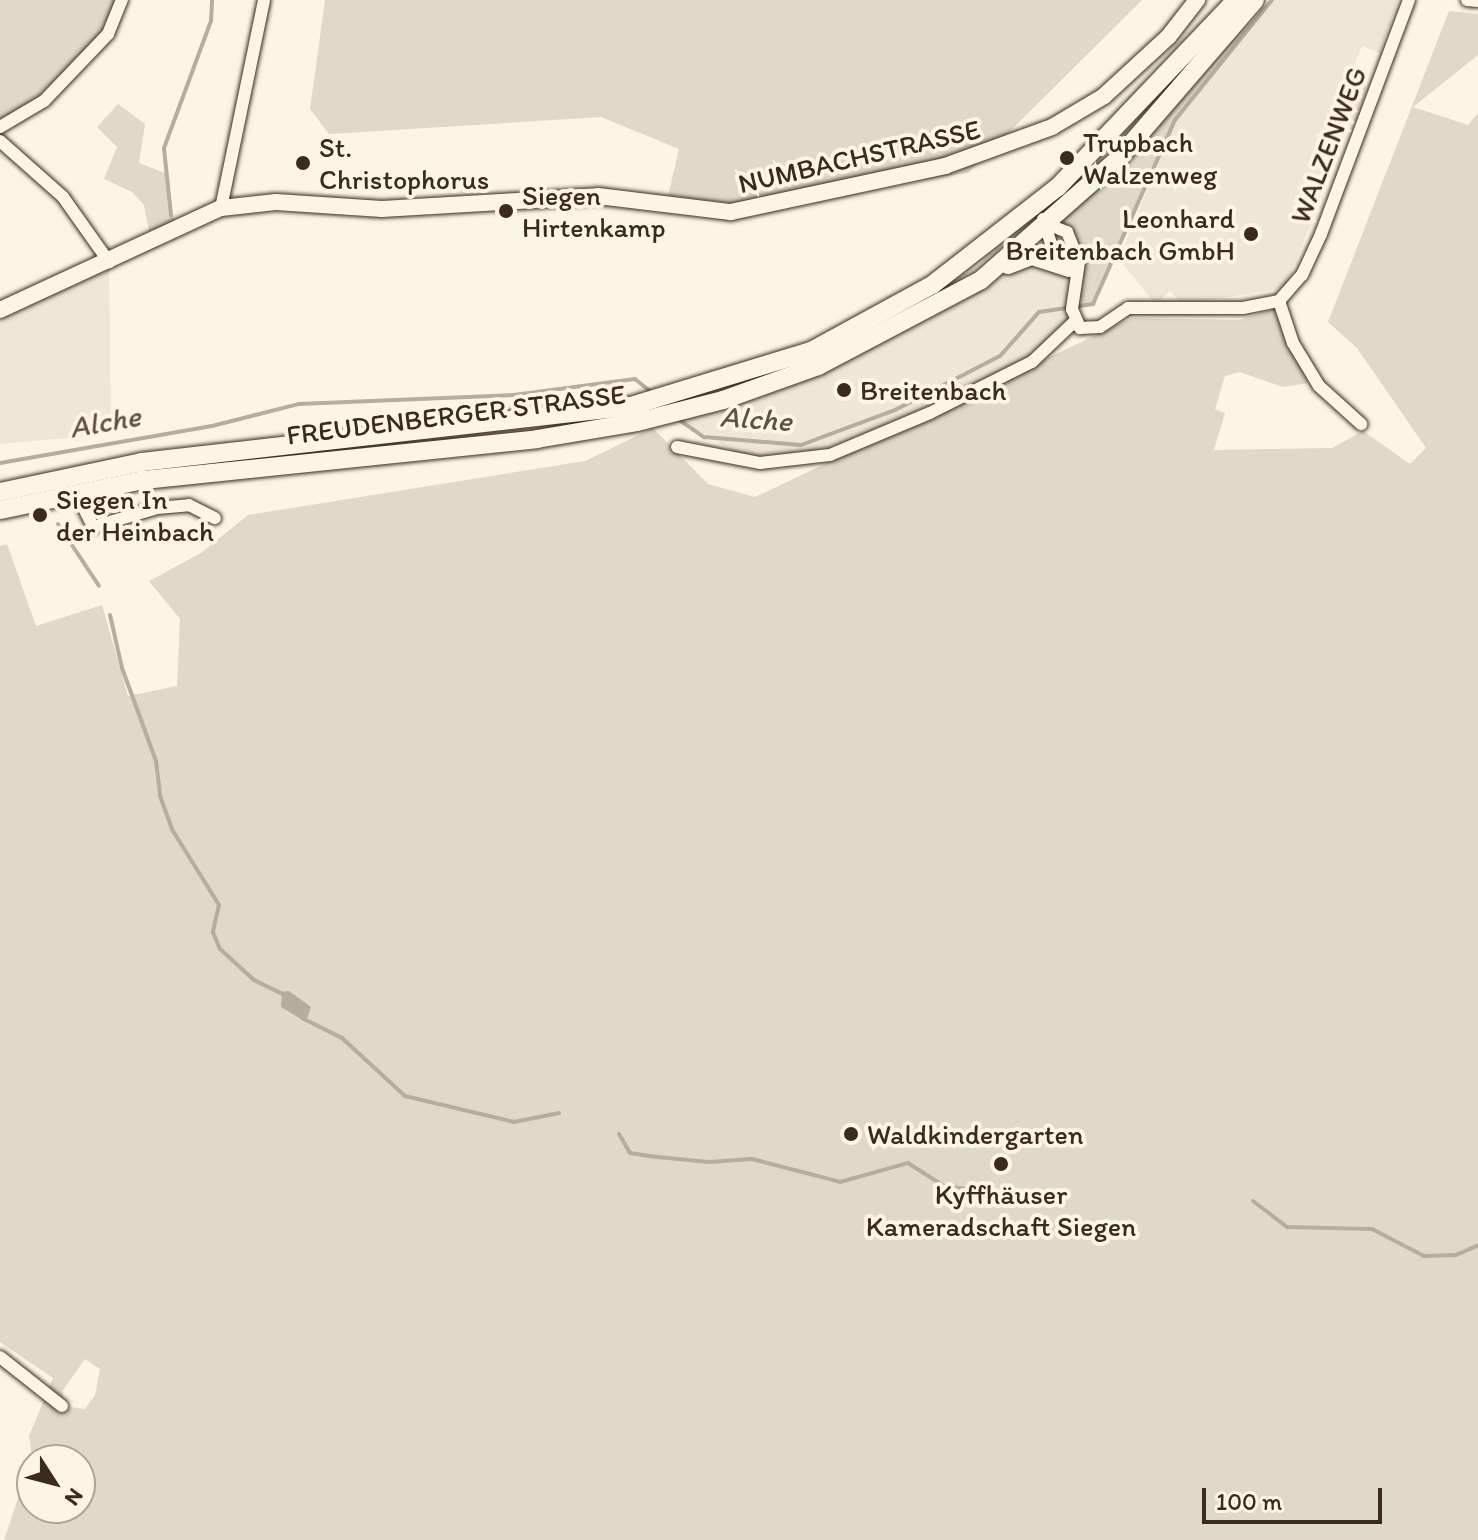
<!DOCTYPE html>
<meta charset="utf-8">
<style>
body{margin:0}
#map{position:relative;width:1478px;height:1540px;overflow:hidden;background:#fcf5e5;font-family:Itim,sans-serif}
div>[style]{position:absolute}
.built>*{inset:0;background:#eee6d6}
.green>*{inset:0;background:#e0d8c8}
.water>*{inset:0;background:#b7ad9e}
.stream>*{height:4px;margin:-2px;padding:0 2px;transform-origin:2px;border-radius:2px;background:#b7ad9e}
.roads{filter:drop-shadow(0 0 2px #3b2a1e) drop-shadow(0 0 2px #3b2a1e)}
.minor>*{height:12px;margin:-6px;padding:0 6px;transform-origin:6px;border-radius:6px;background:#fcf5e5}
.tertiary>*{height:16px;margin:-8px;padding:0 8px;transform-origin:8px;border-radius:8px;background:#fcf5e5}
.secondary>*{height:18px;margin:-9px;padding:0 9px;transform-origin:9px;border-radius:9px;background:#fcf5e5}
.dots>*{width:22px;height:22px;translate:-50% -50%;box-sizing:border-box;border:4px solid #fcf5e5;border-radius:50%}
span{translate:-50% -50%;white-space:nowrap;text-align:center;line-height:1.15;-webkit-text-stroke:8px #fcf5e5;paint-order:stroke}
.poi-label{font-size:28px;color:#3b2a1e}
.left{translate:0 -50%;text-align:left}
.right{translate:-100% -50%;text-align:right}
.street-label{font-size:28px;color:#3b2a1e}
.water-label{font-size:30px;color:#605144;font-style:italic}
.north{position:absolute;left:16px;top:1444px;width:80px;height:80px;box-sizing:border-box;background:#fcf5e5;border:2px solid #afa495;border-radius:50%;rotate:126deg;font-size:22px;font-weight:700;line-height:32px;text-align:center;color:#3b2a1e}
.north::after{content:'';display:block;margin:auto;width:28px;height:36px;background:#3b2a1e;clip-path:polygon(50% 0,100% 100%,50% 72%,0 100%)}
.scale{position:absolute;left:1202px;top:1488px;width:180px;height:36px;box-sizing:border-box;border:4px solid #3b2a1e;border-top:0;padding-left:10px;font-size:24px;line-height:28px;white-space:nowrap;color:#3b2a1e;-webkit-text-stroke:6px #fcf5e5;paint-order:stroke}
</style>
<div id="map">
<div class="built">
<div style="clip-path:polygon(1272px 0,1398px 0,1380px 53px,1362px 46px,1349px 78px,1368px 87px,1357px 121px,1339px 115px,1316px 210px,1285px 288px,1183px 304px,1170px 291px,1155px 304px,1120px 260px,1131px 250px,1125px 244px,1175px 120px)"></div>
<div style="clip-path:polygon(1022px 257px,1076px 272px,1074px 322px,1032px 362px,838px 458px,761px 468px,670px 414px,723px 400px)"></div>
<div style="clip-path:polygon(109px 262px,111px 434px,0 444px,0 310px)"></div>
</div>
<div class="green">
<div style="clip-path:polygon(0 0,122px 0,108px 34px,44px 101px,0 127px)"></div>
<div style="clip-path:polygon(325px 0,1142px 0,968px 173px,748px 205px,668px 196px,679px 149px,601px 117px,329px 134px,310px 109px)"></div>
<div style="clip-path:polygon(1272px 0,1175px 120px,1093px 304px,1072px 309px,1076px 287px,1067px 232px,1047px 224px,1117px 160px)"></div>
<div style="clip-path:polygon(evenodd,1449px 11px,1478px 14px,1478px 55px,1413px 107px,1468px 125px,1478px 113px,1478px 1540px,4px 1540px,32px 1457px,29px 1436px,53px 1378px,0 1342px,0 546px,7px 544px,36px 626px,102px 605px,128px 696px,177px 686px,180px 619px,149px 581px,201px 553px,248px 515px,585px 461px,653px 428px,708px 484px,755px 497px,1132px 318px,1239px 320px,1274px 309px,1309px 383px,1283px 387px,1240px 372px,1225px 376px,1215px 409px,1225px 413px,1214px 450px,1332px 448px,1363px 431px,1410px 464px,1426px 448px,1357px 348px,1328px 322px,1449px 11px,85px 1359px,100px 1369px,95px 1395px,85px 1409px,62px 1406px,63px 1390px,85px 1359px,1449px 11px,32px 1460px,80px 1460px,80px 1508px,32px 1508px,32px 1460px)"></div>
<div style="clip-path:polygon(118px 104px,145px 124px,139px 163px,165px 173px,176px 229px,151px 242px,144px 205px,132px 192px,104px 179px,117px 147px,97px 127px)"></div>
</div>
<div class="water">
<div style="clip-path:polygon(289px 991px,311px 1007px,306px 1022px,281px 1007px,282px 992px)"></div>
</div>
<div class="stream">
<div style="left:171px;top:215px;width:67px;rotate:-96deg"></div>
<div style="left:164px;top:148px;width:135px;rotate:-69.7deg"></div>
<div style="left:211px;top:21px;width:21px;rotate:-87deg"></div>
<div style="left:678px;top:419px;width:32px;rotate:35deg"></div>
<div style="left:704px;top:437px;width:97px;rotate:4.7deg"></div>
<div style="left:801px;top:445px;width:100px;rotate:-20.4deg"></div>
<div style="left:895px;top:410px;width:118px;rotate:-27.2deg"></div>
<div style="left:1000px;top:356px;width:59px;rotate:-48.4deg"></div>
<div style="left:1039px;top:312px;width:55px;rotate:-8.4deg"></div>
<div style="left:1093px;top:304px;width:201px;rotate:-66deg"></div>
<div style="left:1175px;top:120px;width:154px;rotate:-51.1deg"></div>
<div style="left:0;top:463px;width:215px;rotate:-9.9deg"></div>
<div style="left:212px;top:426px;width:90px;rotate:-14.2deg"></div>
<div style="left:299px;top:404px;width:215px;rotate:-2.4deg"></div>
<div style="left:514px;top:395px;width:122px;rotate:-7.5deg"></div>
<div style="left:635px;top:379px;width:22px;rotate:39deg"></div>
<div style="left:58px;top:524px;width:74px;rotate:56.5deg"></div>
<div style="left:110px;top:615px;width:54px;rotate:77.2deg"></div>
<div style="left:122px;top:668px;width:99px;rotate:69.9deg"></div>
<div style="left:156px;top:761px;width:35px;rotate:83deg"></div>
<div style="left:160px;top:796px;width:37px;rotate:70deg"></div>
<div style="left:173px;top:831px;width:87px;rotate:58.1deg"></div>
<div style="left:219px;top:905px;width:28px;rotate:103deg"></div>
<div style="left:213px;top:932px;width:18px;rotate:68deg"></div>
<div style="left:220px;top:949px;width:46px;rotate:42.4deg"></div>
<div style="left:254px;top:980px;width:34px;rotate:26deg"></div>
<div style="left:302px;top:1018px;width:45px;rotate:26.6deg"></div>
<div style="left:342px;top:1038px;width:86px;rotate:42.6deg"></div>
<div style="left:405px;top:1096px;width:112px;rotate:13.4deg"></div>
<div style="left:514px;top:1122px;width:46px;rotate:-11.3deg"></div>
<div style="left:619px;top:1134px;width:22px;rotate:60deg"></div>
<div style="left:630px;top:1153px;width:18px;rotate:9deg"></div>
<div style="left:648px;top:1156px;width:61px;rotate:5.6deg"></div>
<div style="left:709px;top:1162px;width:43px;rotate:-4deg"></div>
<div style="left:752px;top:1159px;width:91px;rotate:14.6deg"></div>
<div style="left:840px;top:1182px;width:71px;rotate:-15.6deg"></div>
<div style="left:908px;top:1163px;width:43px;rotate:32.6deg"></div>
<div style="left:944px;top:1186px;width:22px;rotate:8deg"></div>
<div style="left:1253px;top:1201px;width:43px;rotate:37.4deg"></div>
<div style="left:1287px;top:1227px;width:85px;rotate:1.3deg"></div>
<div style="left:1372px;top:1229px;width:59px;rotate:27.4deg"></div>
<div style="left:1424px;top:1256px;width:32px;rotate:-2deg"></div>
<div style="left:1456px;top:1255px;width:24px;rotate:-24deg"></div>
</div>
<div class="roads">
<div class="minor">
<div style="left:1467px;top:0;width:11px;rotate:5deg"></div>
<div style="left:0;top:127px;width:51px;rotate:-30.6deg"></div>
<div style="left:44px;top:101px;width:93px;rotate:-46.3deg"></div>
<div style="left:108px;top:34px;width:37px;rotate:-68deg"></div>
<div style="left:0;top:141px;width:84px;rotate:41.6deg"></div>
<div style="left:63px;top:197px;width:80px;rotate:54.7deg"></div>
<div style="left:221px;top:208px;width:212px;rotate:-78.3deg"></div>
<div style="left:1043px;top:219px;width:26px;rotate:72deg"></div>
<div style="left:1051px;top:244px;width:30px;rotate:53deg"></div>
<div style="left:1047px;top:224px;width:22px;rotate:22deg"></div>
<div style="left:1067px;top:232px;width:32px;rotate:68deg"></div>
<div style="left:1079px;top:262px;width:48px;rotate:98.5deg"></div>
<div style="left:1072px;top:309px;width:21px;rotate:67deg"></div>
<div style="left:1080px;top:328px;width:20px;rotate:-3deg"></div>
<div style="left:1100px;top:327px;width:34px;rotate:-34deg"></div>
<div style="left:1128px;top:308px;width:115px"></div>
<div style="left:1243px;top:308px;width:37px;rotate:-11deg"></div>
<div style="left:1279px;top:301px;width:35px;rotate:-49deg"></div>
<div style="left:1302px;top:275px;width:45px;rotate:-65.1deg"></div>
<div style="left:1321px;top:234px;width:250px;rotate:-69.4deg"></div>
<div style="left:1279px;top:301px;width:44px;rotate:71.6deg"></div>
<div style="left:1293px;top:343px;width:50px;rotate:58.8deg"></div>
<div style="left:1319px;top:386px;width:57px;rotate:42.1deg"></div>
<div style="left:677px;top:447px;width:85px;rotate:10.9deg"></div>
<div style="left:760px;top:463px;width:70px;rotate:-6.5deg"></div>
<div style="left:830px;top:455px;width:108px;rotate:-22.8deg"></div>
<div style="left:930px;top:413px;width:114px;rotate:-26.6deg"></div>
<div style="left:1032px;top:362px;width:58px;rotate:-43.6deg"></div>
<div style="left:76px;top:493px;width:38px;rotate:63deg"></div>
<div style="left:93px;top:527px;width:67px;rotate:-16.5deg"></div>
<div style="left:157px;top:508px;width:32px;rotate:-5deg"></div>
<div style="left:189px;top:505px;width:29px;rotate:27deg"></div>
<div style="left:0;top:1357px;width:79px;rotate:38.3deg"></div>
</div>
<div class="tertiary">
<div style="left:0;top:310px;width:243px;rotate:-24.8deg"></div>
<div style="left:221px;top:208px;width:55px;rotate:-6.2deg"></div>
<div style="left:276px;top:202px;width:106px;rotate:3.8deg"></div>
<div style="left:382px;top:209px;width:216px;rotate:-3.4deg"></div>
<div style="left:598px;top:196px;width:134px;rotate:6.9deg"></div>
<div style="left:731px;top:212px;width:219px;rotate:-12.1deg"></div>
<div style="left:945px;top:166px;width:114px;rotate:-20deg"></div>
<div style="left:1052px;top:127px;width:61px;rotate:-30.8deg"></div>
<div style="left:1104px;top:96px;width:88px;rotate:-42.7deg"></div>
<div style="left:1169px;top:36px;width:46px;rotate:-52.1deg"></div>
</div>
<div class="secondary">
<div style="left:1008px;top:265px;width:26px;rotate:-21deg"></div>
<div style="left:1032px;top:256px;width:39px;rotate:18deg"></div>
<div style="left:0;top:492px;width:145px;rotate:-11.9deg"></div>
<div style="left:142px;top:462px;width:492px;rotate:-6.5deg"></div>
<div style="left:631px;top:406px;width:188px;rotate:-17deg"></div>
<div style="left:811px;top:351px;width:138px;rotate:-28.6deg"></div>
<div style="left:932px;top:285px;width:160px;rotate:-37.9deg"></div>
<div style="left:1058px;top:187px;width:258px;rotate:-46.4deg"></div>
<div style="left:0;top:510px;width:146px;rotate:-11.8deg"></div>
<div style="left:143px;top:480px;width:396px;rotate:-5.9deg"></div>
<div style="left:537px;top:439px;width:101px;rotate:-9.6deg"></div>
<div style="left:637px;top:422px;width:89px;rotate:-14.3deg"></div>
<div style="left:723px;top:400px;width:101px;rotate:-19.7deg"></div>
<div style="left:818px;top:366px;width:184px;rotate:-27.8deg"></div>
<div style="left:981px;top:280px;width:181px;rotate:-41.4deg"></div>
<div style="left:1117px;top:160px;width:211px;rotate:-49.2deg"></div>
</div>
</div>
<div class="dots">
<div style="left:1067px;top:158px;background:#3b2a1e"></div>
<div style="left:303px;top:163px;background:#3b2a1e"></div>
<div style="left:506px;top:211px;background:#3b2a1e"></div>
<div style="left:1251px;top:234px;background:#3b2a1e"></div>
<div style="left:844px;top:390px;background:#3b2a1e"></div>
<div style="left:40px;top:515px;background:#3b2a1e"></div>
<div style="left:851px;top:1134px;background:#3b2a1e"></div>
<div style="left:1001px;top:1164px;background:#3b2a1e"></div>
</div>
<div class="poi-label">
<span class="left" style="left:1083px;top:158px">Trupbach<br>Walzenweg</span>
<span class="left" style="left:319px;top:163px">St.<br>Christophorus</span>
<span class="left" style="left:522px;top:211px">Siegen<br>Hirtenkamp</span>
<span class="right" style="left:1235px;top:234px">Leonhard<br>Breitenbach GmbH</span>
<span class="left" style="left:860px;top:390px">Breitenbach</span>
<span class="left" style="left:56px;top:515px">Siegen In<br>der Heinbach</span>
<span class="left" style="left:867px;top:1134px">Waldkindergarten</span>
<span style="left:1001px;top:1210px">Kyffhäuser<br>Kameradschaft Siegen</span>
</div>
<div class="street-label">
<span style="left:1328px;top:145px;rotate:-69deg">WALZENWEG</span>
<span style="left:859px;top:156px;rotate:-13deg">NUMBACHSTRASSE</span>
<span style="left:456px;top:414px;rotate:-7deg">FREUDENBERGER STRASSE</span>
</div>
<div class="water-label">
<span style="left:756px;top:419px;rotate:4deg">Alche</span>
<span style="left:105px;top:422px;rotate:-10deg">Alche</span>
</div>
<div class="north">N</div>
<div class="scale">100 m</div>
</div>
